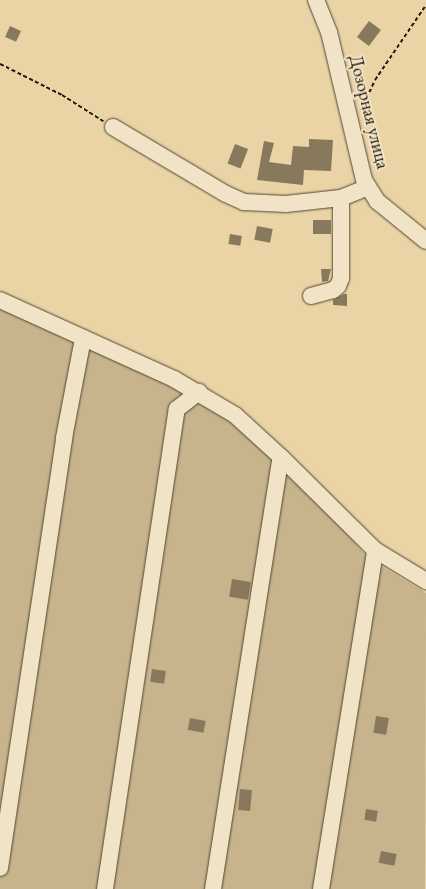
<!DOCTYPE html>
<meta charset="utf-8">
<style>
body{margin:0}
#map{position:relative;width:426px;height:889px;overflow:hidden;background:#ead4a6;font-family:"EB Garamond",serif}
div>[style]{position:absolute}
.green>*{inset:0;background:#c7b48c}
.building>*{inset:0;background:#89795c;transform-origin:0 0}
.path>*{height:2px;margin-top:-1px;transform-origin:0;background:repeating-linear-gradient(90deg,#1f160b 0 4px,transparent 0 6.5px)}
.roads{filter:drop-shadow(0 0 1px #524632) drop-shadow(0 0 1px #524632)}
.minor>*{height:16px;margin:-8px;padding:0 8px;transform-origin:8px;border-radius:8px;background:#f1e3c5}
span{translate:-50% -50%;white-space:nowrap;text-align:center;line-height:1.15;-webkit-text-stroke:4px #f1e3c5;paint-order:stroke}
.street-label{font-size:18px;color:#1f160b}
</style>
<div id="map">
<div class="green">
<div style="clip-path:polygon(0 300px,174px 379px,281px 457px,368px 558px,426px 593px,425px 889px,0 889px)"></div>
</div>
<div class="building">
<div style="left:369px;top:21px;width:15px;height:20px;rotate:37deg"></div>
<div style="left:10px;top:26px;width:12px;height:12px;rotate:24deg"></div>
<div style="clip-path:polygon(309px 139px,333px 140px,331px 171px,304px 170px,303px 185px,257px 180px,264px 141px,274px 143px,269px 162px,291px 165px,293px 146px,309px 147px)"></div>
<div style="left:235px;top:144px;width:14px;height:21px;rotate:21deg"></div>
<div style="left:313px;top:220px;width:18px;height:14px"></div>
<div style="left:257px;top:226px;width:16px;height:14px;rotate:11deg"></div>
<div style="left:230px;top:234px;width:12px;height:10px;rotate:9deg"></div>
<div style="clip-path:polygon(321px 269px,331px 269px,328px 281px,322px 282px)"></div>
<div style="clip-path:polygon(344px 294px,347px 294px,347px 306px,333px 305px,333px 300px)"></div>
<div style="left:232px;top:579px;width:19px;height:18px;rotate:9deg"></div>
<div style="left:152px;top:669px;width:14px;height:13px;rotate:8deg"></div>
<div style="left:376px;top:716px;width:13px;height:17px;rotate:9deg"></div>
<div style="left:190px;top:718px;width:16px;height:12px;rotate:11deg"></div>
<div style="left:240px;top:789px;width:12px;height:21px;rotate:5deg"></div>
<div style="left:366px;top:809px;width:12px;height:11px;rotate:9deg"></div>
<div style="left:381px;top:851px;width:16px;height:12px;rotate:11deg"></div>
</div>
<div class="path">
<div style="left:0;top:64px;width:69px;rotate:26.6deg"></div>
<div style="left:62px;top:95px;width:49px;rotate:32.4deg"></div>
<div style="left:361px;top:110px;width:33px;rotate:-65deg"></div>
<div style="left:375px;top:80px;width:91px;rotate:-55.8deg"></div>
</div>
<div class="roads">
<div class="minor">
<div style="left:316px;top:0;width:35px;rotate:68deg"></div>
<div style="left:329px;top:32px;width:152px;rotate:76.7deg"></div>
<div style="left:364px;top:180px;width:25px;rotate:58deg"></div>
<div style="left:377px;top:201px;width:63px;rotate:39.2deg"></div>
<div style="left:113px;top:127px;width:131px;rotate:30.7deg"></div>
<div style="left:226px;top:194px;width:20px;rotate:24deg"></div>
<div style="left:244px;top:202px;width:42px;rotate:2.7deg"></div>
<div style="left:286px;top:204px;width:55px;rotate:-6.2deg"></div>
<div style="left:341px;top:198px;width:29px;rotate:-22deg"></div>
<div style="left:311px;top:296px;width:23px;rotate:-15deg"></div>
<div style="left:333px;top:290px;width:6px;rotate:-39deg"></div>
<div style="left:338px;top:286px;width:9px;rotate:-69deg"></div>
<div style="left:341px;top:278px;width:80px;rotate:-90deg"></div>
<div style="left:0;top:300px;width:191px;rotate:24.4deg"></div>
<div style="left:174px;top:379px;width:71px;rotate:30.5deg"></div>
<div style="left:235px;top:415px;width:62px;rotate:42.4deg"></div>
<div style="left:281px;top:457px;width:132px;rotate:44.7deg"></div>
<div style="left:375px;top:550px;width:60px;rotate:31.3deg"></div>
<div style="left:0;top:868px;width:435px;rotate:-81.5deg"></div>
<div style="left:64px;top:438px;width:102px;rotate:-79.2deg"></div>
<div style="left:105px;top:889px;width:485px;rotate:-81.5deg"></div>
<div style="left:177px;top:409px;width:28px;rotate:-38deg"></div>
<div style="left:213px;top:889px;width:437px;rotate:-81.1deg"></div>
<div style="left:321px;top:889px;width:343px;rotate:-80.9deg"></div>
</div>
</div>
<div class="street-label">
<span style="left:369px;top:112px;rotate:76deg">Дозорная улица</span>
</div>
</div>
